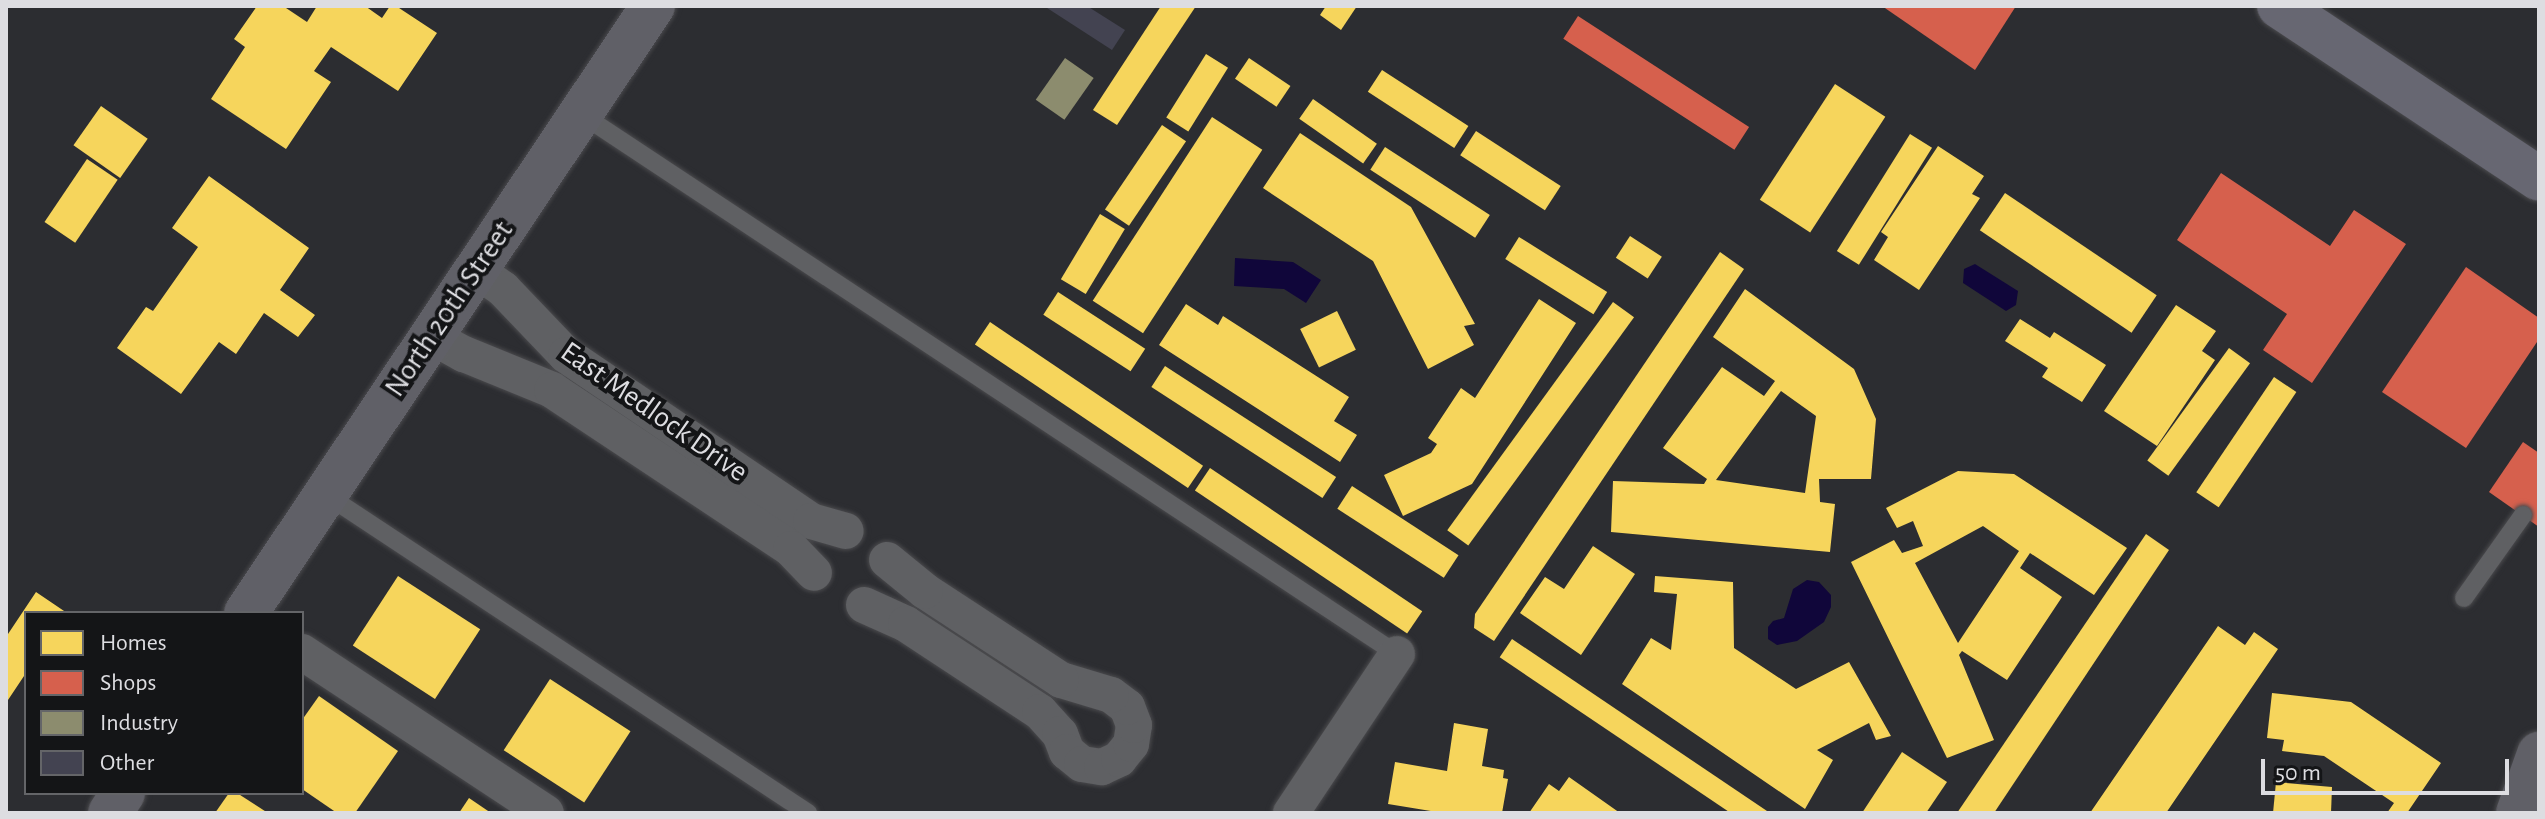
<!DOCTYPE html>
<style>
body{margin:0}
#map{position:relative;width:2545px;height:819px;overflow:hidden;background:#2c2d31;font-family:"Alegreya Sans",sans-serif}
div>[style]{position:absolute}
.water>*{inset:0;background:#10063a}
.homes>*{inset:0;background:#f6d55c;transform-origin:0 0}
.shops>*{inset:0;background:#d6604d;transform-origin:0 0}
.industry>*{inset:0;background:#8c8c6e;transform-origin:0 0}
.building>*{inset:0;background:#434351}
.roads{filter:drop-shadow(0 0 2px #4a4a4d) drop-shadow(0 0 2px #4a4a4d)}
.lane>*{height:18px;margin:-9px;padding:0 9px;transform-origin:9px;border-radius:9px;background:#5f6063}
.street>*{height:36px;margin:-18px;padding:0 18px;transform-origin:18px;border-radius:18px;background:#5f6063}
.secondary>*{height:44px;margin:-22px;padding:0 22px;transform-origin:22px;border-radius:22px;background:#606067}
.primary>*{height:44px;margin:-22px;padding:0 22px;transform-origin:22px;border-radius:22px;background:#676772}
span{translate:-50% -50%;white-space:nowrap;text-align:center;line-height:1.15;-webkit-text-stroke:8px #141517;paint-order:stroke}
.street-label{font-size:30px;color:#dddde1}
.frame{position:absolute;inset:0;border:8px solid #dddde1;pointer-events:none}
.legend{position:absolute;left:24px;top:611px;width:280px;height:184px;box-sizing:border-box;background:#141517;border:2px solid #646568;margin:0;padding:10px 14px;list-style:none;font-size:24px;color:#dddde1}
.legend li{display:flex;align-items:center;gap:16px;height:40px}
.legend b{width:40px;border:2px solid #646568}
.scale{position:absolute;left:2261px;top:759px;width:248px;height:36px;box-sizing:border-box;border:4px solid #dddde1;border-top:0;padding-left:10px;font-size:24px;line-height:28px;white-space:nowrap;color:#dddde1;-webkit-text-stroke:6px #141517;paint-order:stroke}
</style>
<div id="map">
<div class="water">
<div style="clip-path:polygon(1235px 258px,1293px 262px,1321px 280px,1306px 303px,1284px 289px,1234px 286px)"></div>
<div style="clip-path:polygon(1975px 264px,2018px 291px,2016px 305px,2006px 311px,1963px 283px,1964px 269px)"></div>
<div style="clip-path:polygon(1807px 580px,1819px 582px,1831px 595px,1831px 607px,1824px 622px,1797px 641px,1777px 645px,1768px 639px,1768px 627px,1773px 621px,1784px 618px,1793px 589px)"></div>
</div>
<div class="homes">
<div style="clip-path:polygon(257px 6px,283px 6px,307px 22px,317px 6px,365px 6px,382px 18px,390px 6px,396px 6px,437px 33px,398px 91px,331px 47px,314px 71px,331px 82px,286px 149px,211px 99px,245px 47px,234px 39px)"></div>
<div style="clip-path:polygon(1161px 6px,1196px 6px,1117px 125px,1093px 110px)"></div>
<div style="clip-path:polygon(1326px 6px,1357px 6px,1341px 30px,1320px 15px)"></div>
<div style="left:1206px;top:54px;width:26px;height:75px;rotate:32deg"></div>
<div style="left:1249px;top:58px;width:50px;height:25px;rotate:34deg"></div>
<div style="left:1382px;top:70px;width:103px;height:26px;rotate:33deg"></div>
<div style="left:1835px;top:84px;width:60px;height:138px;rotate:33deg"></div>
<div style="left:1313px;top:99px;width:78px;height:24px;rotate:35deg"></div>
<div style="left:101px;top:106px;width:57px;height:48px;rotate:35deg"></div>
<div style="left:1212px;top:117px;width:60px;height:219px;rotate:33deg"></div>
<div style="left:1162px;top:125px;width:29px;height:102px;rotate:34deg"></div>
<div style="left:1476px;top:131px;width:101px;height:29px;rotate:33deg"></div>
<div style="clip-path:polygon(1300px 133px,1411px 207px,1475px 324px,1464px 326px,1474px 345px,1428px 369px,1373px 261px,1263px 188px)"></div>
<div style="left:1910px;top:134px;width:26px;height:138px;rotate:32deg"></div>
<div style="clip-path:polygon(1938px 146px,1984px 176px,1972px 194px,1980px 198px,1919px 290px,1874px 260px,1888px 237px,1881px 232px)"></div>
<div style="left:1385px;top:147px;width:125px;height:27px;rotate:33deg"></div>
<div style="left:87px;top:159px;width:37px;height:76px;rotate:34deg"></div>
<div style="clip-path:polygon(209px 176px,309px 248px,280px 290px,315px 315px,298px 337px,264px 313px,236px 354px,219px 342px,181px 394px,117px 348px,146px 307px,153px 311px,198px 247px,172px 228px)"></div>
<div style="left:2005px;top:193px;width:183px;height:45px;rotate:34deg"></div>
<div style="left:1100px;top:214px;width:29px;height:76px;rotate:31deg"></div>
<div style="left:1630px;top:236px;width:38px;height:26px;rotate:33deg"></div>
<div style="left:1519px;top:237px;width:104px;height:26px;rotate:32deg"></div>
<div style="clip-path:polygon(1720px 252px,1744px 269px,1494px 641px,1474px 628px,1475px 614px)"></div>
<div style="clip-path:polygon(evenodd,1745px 289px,1854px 369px,1876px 419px,1871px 479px,1819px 479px,1820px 502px,1835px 504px,1830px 552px,1611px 532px,1613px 481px,1704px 484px,1707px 479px,1663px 448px,1722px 367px,1764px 396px,1775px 381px,1713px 337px,1745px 289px,1781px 391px,1816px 416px,1805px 493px,1716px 480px,1781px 391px)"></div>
<div style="left:1058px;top:292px;width:104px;height:27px;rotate:33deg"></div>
<div style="clip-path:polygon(1539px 299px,1576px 323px,1472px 484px,1403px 516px,1384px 475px,1431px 453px,1437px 444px,1428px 438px,1461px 388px,1475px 398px)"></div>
<div style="left:1613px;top:302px;width:26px;height:282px;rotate:36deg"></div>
<div style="clip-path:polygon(1186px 304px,1218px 325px,1223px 316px,1349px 397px,1334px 421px,1357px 435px,1340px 462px,1159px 345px)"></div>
<div style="clip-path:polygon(2176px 305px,2216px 331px,2202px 351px,2215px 360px,2157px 446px,2104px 411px)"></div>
<div style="left:1337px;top:311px;width:43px;height:41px;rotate:64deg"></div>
<div style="clip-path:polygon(2020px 319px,2050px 338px,2054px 332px,2106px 365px,2082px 402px,2042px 377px,2048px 368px,2005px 341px)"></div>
<div style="left:990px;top:322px;width:257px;height:27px;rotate:34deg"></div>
<div style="left:2229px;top:348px;width:26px;height:139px;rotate:36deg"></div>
<div style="left:1165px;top:366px;width:204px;height:25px;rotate:33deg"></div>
<div style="left:2274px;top:377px;width:27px;height:139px;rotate:34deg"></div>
<div style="left:1210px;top:468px;width:256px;height:27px;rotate:34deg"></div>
<div style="clip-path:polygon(evenodd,1958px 471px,2014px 474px,2127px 548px,2094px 595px,2030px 553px,2020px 568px,2062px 597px,2007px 680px,1962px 651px,1959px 655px,1994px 740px,1947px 758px,1851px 562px,1894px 540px,1902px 553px,1923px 546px,1913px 521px,1897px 528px,1886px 508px,1958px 471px,1983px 526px,2019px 551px,1958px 643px,1915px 563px,1983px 526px)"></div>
<div style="left:1352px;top:486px;width:127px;height:27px;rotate:33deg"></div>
<div style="clip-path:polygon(2146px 534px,2169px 550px,1994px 813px,1957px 813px)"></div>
<div style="clip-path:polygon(1593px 546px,1635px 574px,1581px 655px,1520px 613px,1545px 577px,1564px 589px)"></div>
<div style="left:398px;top:576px;width:98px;height:83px;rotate:33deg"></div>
<div style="clip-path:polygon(1655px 576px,1733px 582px,1734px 648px,1796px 689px,1849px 662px,1891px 736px,1876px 740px,1869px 723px,1817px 750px,1833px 760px,1805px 809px,1622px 684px,1651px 638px,1671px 650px,1677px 594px,1654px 592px)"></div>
<div style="clip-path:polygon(36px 592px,67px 613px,26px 613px,26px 673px,6px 703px,6px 637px)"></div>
<div style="clip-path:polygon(2218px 626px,2245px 645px,2254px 632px,2278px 649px,2166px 813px,2090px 813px)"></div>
<div style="left:1512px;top:639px;width:313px;height:22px;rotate:34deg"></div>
<div style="left:550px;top:679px;width:96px;height:85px;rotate:33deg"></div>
<div style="clip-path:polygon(2272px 693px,2351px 702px,2441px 763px,2407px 813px,2387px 813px,2394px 803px,2324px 756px,2282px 751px,2284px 740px,2267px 738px)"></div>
<div style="clip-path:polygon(319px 696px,398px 751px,355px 813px,337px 813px,302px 789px,302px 720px)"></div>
<div style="clip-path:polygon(1454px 723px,1488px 729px,1482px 766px,1504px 770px,1503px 778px,1508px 779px,1502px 813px,1443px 813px,1388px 804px,1395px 762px,1447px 771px)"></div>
<div style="clip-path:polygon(1902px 752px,1947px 782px,1926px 813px,1862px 813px)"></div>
<div style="clip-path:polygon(1569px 777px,1620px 813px,1529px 813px,1549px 784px,1559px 791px)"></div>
<div style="clip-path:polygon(2276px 782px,2332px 787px,2331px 813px,2273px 813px)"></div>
<div style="clip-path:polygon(229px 793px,237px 793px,268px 813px,215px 813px)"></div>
<div style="clip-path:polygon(469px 798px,491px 813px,459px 813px)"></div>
</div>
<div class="shops">
<div style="clip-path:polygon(1882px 6px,2016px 6px,1975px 70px)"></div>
<div style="left:1578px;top:16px;width:204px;height:27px;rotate:33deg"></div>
<div style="clip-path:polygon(2221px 173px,2330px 246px,2354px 210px,2406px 244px,2312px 383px,2263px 350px,2287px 314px,2177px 240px)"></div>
<div style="clip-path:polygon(2466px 267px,2539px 318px,2539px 339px,2466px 448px,2382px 392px)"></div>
<div style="clip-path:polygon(2523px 442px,2539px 453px,2539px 527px,2489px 492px)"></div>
</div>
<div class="industry">
<div style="left:1065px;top:58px;width:35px;height:51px;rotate:35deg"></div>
</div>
<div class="building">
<div style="clip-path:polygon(1044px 6px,1087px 6px,1125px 30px,1112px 50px)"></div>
</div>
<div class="roads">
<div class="lane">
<div style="left:581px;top:114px;width:978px;rotate:33.5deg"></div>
<div style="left:325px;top:494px;width:579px;rotate:33.44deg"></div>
<div style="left:2464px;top:598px;width:102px;rotate:-54.6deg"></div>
</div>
<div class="street">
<div style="left:476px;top:270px;width:33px;rotate:35deg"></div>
<div style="left:503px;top:289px;width:91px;rotate:46.3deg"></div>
<div style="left:566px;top:355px;width:296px;rotate:34.1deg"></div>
<div style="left:811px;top:521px;width:36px;rotate:16deg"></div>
<div style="left:431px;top:336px;width:38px;rotate:29deg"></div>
<div style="left:464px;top:354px;width:95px;rotate:22.2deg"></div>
<div style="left:552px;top:390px;width:287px;rotate:33.6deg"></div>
<div style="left:791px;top:549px;width:33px;rotate:46deg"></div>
<div style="left:864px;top:605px;width:46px;rotate:24.3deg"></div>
<div style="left:906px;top:624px;width:160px;rotate:33.3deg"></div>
<div style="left:1040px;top:712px;width:30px;rotate:48deg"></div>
<div style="left:1060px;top:734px;width:19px;rotate:69deg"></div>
<div style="left:1067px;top:752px;width:19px;rotate:39deg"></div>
<div style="left:1082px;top:764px;width:20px;rotate:9deg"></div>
<div style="left:1102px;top:767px;width:19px;rotate:-25deg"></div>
<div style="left:1119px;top:759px;width:19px;rotate:-51deg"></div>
<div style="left:1131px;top:744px;width:19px;rotate:-81deg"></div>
<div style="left:1134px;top:725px;width:19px;rotate:-111deg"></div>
<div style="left:1127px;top:707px;width:20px;rotate:-143deg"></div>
<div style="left:1111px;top:695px;width:52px;rotate:-163.3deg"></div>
<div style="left:1061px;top:680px;width:163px;rotate:-146.8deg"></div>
<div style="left:925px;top:591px;width:49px;rotate:-140.8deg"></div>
<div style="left:302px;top:652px;width:292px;rotate:33.4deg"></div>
<div style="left:1291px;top:813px;width:191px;rotate:-56.3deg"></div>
</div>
<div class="secondary">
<div style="left:246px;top:613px;width:731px;rotate:-56.16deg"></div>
<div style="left:110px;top:813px;width:24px;rotate:-57deg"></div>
<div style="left:2518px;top:813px;width:63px;rotate:-70.4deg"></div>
</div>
<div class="primary">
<div style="left:2279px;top:6px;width:312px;rotate:33.6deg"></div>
</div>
</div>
<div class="street-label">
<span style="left:449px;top:309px;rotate:-56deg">North 20th Street</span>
<span style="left:654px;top:412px;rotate:35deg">East Medlock Drive</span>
</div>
<div class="frame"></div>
<ul class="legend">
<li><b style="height:22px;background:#f6d55c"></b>Homes</li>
<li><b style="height:22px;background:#d6604d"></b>Shops</li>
<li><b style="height:22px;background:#8c8c6e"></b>Industry</li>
<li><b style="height:22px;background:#434351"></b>Other</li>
</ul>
<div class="scale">50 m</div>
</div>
